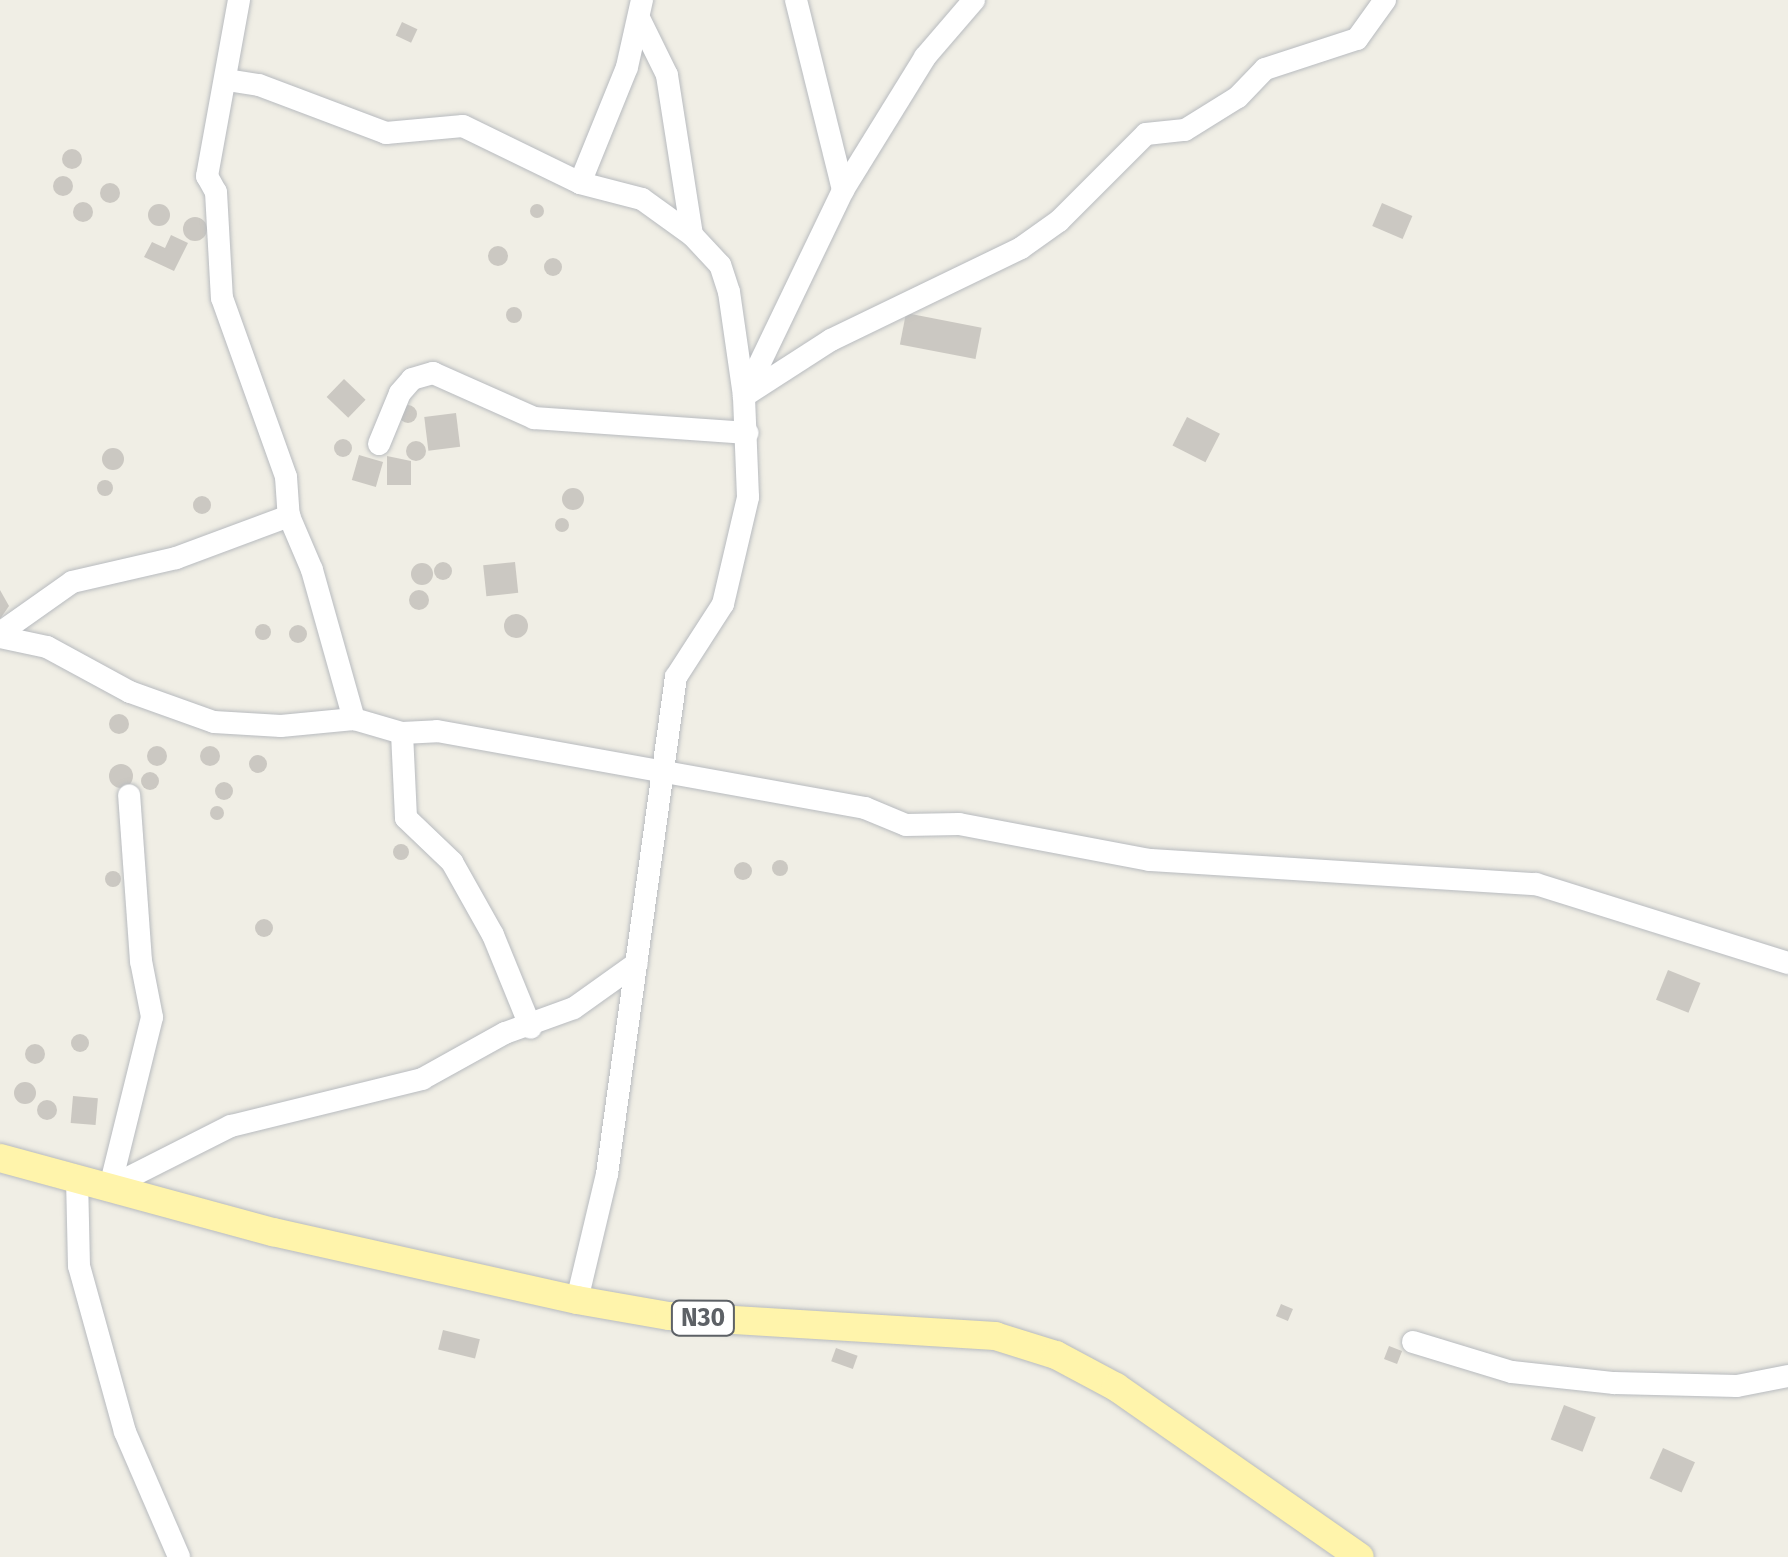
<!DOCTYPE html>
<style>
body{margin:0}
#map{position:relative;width:1788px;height:1557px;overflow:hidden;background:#f0eee5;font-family:"Fira Sans",sans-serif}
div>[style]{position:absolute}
.building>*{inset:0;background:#cbc8c2;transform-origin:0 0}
.round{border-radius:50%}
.roads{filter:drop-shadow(0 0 2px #b8bbbf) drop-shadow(0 0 2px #b8bbbf)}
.minor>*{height:22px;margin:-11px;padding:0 11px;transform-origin:11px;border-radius:11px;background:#fff}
.major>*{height:28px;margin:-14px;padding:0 14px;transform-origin:14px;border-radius:14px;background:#fff4ab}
span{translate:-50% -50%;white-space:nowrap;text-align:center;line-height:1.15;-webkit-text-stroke:9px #fff;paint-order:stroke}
.shield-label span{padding:2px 8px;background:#fff;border:2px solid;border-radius:8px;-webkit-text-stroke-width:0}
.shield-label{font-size:25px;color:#5d6166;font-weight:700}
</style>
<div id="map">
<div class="building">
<div style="left:402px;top:22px;width:17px;height:15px;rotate:25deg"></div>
<div class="round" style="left:62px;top:149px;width:20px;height:20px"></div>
<div class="round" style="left:53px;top:176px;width:20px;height:20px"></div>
<div class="round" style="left:100px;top:183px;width:20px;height:20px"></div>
<div class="round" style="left:73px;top:202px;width:20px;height:20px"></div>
<div style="left:1382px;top:203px;width:33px;height:25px;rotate:23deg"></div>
<div class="round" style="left:530px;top:204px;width:14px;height:14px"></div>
<div class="round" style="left:148px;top:204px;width:22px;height:22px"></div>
<div class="round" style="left:183px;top:217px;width:24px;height:24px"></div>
<div style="clip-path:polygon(171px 235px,188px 243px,174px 271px,144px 257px,152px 242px,165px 248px)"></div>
<div class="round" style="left:488px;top:246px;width:20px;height:20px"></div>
<div class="round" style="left:544px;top:258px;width:18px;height:18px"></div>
<div class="round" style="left:506px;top:307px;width:16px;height:16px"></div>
<div style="left:906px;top:313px;width:77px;height:32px;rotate:11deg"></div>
<div style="left:344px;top:379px;width:30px;height:25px;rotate:44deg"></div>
<div class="round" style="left:399px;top:405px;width:18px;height:18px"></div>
<div style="left:456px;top:413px;width:34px;height:32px;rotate:83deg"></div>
<div style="left:1187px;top:417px;width:37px;height:32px;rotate:27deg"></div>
<div class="round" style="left:334px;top:439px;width:18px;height:18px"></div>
<div class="round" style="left:406px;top:441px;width:20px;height:20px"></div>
<div class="round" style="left:102px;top:448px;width:22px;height:22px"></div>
<div style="left:359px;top:455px;width:25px;height:26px;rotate:16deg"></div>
<div style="clip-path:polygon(387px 456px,411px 461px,411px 485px,387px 485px)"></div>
<div class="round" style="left:97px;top:480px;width:16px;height:16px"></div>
<div class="round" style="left:562px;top:488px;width:22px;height:22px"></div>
<div class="round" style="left:193px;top:496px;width:18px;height:18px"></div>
<div class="round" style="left:555px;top:518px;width:14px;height:14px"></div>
<div class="round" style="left:434px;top:562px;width:18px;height:18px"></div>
<div style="left:515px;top:562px;width:31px;height:32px;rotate:84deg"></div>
<div class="round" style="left:411px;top:563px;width:22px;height:22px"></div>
<div style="clip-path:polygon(0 590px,9px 606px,0 619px)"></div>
<div class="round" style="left:409px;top:590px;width:20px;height:20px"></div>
<div class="round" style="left:504px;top:614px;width:24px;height:24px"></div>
<div class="round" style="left:255px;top:624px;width:16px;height:16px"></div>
<div class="round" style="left:289px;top:625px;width:18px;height:18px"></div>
<div class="round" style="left:109px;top:714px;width:20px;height:20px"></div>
<div class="round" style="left:200px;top:746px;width:20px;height:20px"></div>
<div class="round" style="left:147px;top:746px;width:20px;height:20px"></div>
<div class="round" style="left:249px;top:755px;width:18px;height:18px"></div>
<div class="round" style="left:109px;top:764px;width:24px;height:24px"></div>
<div class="round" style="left:141px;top:772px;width:18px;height:18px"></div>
<div class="round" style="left:215px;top:782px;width:18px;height:18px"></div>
<div class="round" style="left:210px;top:806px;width:14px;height:14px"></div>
<div class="round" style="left:393px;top:844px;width:16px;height:16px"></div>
<div class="round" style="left:772px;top:860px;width:16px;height:16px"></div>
<div class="round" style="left:734px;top:862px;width:18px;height:18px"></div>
<div class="round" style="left:105px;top:871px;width:16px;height:16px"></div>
<div class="round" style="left:255px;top:919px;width:18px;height:18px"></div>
<div style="left:1668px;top:970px;width:35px;height:32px;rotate:22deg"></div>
<div class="round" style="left:71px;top:1034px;width:18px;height:18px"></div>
<div class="round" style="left:25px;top:1044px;width:20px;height:20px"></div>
<div class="round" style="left:14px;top:1082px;width:22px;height:22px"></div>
<div style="left:73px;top:1096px;width:25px;height:27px;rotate:5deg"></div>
<div class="round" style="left:37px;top:1100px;width:20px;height:20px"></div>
<div style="left:1281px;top:1304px;width:13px;height:13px;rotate:23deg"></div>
<div style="left:443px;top:1330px;width:38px;height:20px;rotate:14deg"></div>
<div style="left:1389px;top:1346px;width:14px;height:14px;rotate:21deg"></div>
<div style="left:836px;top:1348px;width:23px;height:14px;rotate:20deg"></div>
<div style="left:1564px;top:1405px;width:34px;height:37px;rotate:21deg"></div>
<div style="left:1663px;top:1448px;width:35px;height:33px;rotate:24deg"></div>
</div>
<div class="roads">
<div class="minor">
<div style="left:239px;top:0;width:179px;rotate:100.3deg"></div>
<div style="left:207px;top:176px;width:18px;rotate:61deg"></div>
<div style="left:216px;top:192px;width:106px;rotate:86.8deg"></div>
<div style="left:222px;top:298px;width:190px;rotate:70.3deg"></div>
<div style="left:286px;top:477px;width:39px;rotate:86deg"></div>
<div style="left:289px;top:516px;width:59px;rotate:66.9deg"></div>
<div style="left:312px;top:570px;width:155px;rotate:74.3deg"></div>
<div style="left:796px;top:0;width:196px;rotate:76.1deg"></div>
<div style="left:227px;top:80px;width:32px;rotate:9deg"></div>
<div style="left:259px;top:85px;width:136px;rotate:20.7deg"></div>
<div style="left:386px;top:133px;width:77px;rotate:-5.2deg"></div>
<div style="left:463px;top:126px;width:130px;rotate:26deg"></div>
<div style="left:580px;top:183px;width:64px;rotate:14.5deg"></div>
<div style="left:642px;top:199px;width:62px;rotate:35.8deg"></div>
<div style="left:580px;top:183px;width:125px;rotate:-67.9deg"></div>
<div style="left:627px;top:67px;width:69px;rotate:-77.4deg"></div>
<div style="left:744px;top:396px;width:103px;rotate:-32.8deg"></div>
<div style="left:831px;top:340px;width:211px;rotate:-25.8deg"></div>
<div style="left:1021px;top:248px;width:47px;rotate:-35.4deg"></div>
<div style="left:1059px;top:221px;width:123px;rotate:-45deg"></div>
<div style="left:1146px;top:134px;width:39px;rotate:-6deg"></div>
<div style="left:1185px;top:130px;width:62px;rotate:-31.9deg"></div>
<div style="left:1238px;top:97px;width:39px;rotate:-46deg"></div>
<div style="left:1265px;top:69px;width:97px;rotate:-18.1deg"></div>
<div style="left:1357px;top:39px;width:48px;rotate:-54.3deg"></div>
<div style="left:744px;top:396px;width:229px;rotate:-64.3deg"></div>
<div style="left:843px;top:190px;width:156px;rotate:-58.3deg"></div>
<div style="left:925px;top:57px;width:75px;rotate:-49.3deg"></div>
<div style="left:379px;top:444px;width:55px;rotate:-67.6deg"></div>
<div style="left:400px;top:393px;width:18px;rotate:-49deg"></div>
<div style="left:412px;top:379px;width:22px;rotate:-16deg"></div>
<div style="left:433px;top:373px;width:111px;rotate:24deg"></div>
<div style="left:534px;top:418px;width:214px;rotate:4deg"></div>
<div style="left:0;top:633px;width:88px;rotate:-35.3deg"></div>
<div style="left:72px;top:582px;width:107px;rotate:-13deg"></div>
<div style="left:176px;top:558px;width:121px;rotate:-20.4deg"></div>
<div style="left:0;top:637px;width:48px;rotate:12deg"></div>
<div style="left:47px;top:647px;width:94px;rotate:28.5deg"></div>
<div style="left:130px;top:692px;width:89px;rotate:19.7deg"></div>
<div style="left:214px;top:722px;width:67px;rotate:3.4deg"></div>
<div style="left:281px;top:726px;width:73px;rotate:-5.5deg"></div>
<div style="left:354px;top:719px;width:50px;rotate:16.3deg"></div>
<div style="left:402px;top:733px;width:35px;rotate:-3deg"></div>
<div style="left:437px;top:731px;width:435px;rotate:10.2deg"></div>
<div style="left:865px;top:808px;width:44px;rotate:22.5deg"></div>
<div style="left:906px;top:825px;width:53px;rotate:-1.1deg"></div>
<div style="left:959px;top:824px;width:194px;rotate:10.7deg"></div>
<div style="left:1150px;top:860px;width:387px;rotate:3.6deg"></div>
<div style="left:1536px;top:884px;width:264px;rotate:17.4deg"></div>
<div style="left:402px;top:733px;width:85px;rotate:87.3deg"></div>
<div style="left:406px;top:818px;width:64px;rotate:43.7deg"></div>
<div style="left:452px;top:862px;width:84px;rotate:60.7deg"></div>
<div style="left:493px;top:935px;width:100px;rotate:67.8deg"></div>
<div style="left:77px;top:1178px;width:88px;rotate:88.7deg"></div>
<div style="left:79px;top:1266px;width:172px;rotate:74.5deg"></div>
<div style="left:125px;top:1432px;width:136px;rotate:66.6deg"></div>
<div style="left:110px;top:1187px;width:136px;rotate:-26.8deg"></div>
<div style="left:231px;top:1126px;width:197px;rotate:-13.8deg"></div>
<div style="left:422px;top:1079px;width:95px;rotate:-29deg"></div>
<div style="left:505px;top:1033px;width:73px;rotate:-19.9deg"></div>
<div style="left:574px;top:1008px;width:77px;rotate:-35.5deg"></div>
<div style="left:110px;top:1187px;width:175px;rotate:-76.1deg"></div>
<div style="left:152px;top:1017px;width:57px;rotate:-101.1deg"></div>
<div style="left:141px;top:961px;width:166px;rotate:-94.1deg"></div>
<div style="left:577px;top:1300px;width:130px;rotate:-76.6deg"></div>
<div style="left:607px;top:1174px;width:502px;rotate:-82.1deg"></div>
<div style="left:676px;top:677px;width:87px;rotate:-57.2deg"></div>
<div style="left:723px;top:604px;width:110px;rotate:-76.8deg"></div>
<div style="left:748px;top:497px;width:101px;rotate:-92.3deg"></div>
<div style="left:744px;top:396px;width:105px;rotate:-98.2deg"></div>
<div style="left:729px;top:292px;width:28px;rotate:-108deg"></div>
<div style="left:720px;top:265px;width:41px;rotate:-133deg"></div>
<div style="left:692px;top:235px;width:162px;rotate:-98.9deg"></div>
<div style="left:667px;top:75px;width:64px;rotate:-116.2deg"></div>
<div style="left:1413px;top:1342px;width:103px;rotate:16.9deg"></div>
<div style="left:1512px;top:1372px;width:103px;rotate:6.2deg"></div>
<div style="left:1614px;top:1383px;width:123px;rotate:1.4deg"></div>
<div style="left:1737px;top:1386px;width:52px;rotate:-11.1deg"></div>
</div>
<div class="major">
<div style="left:0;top:1158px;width:283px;rotate:15.2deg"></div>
<div style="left:273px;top:1232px;width:312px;rotate:12.6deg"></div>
<div style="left:577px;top:1300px;width:93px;rotate:9.9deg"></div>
<div style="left:669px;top:1316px;width:327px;rotate:3.5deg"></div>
<div style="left:995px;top:1336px;width:64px;rotate:17.3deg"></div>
<div style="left:1056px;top:1355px;width:68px;rotate:28.1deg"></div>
<div style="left:1116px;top:1387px;width:297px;rotate:34.9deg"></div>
</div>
</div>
<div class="shield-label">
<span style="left:703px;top:1318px">N30</span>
</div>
</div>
